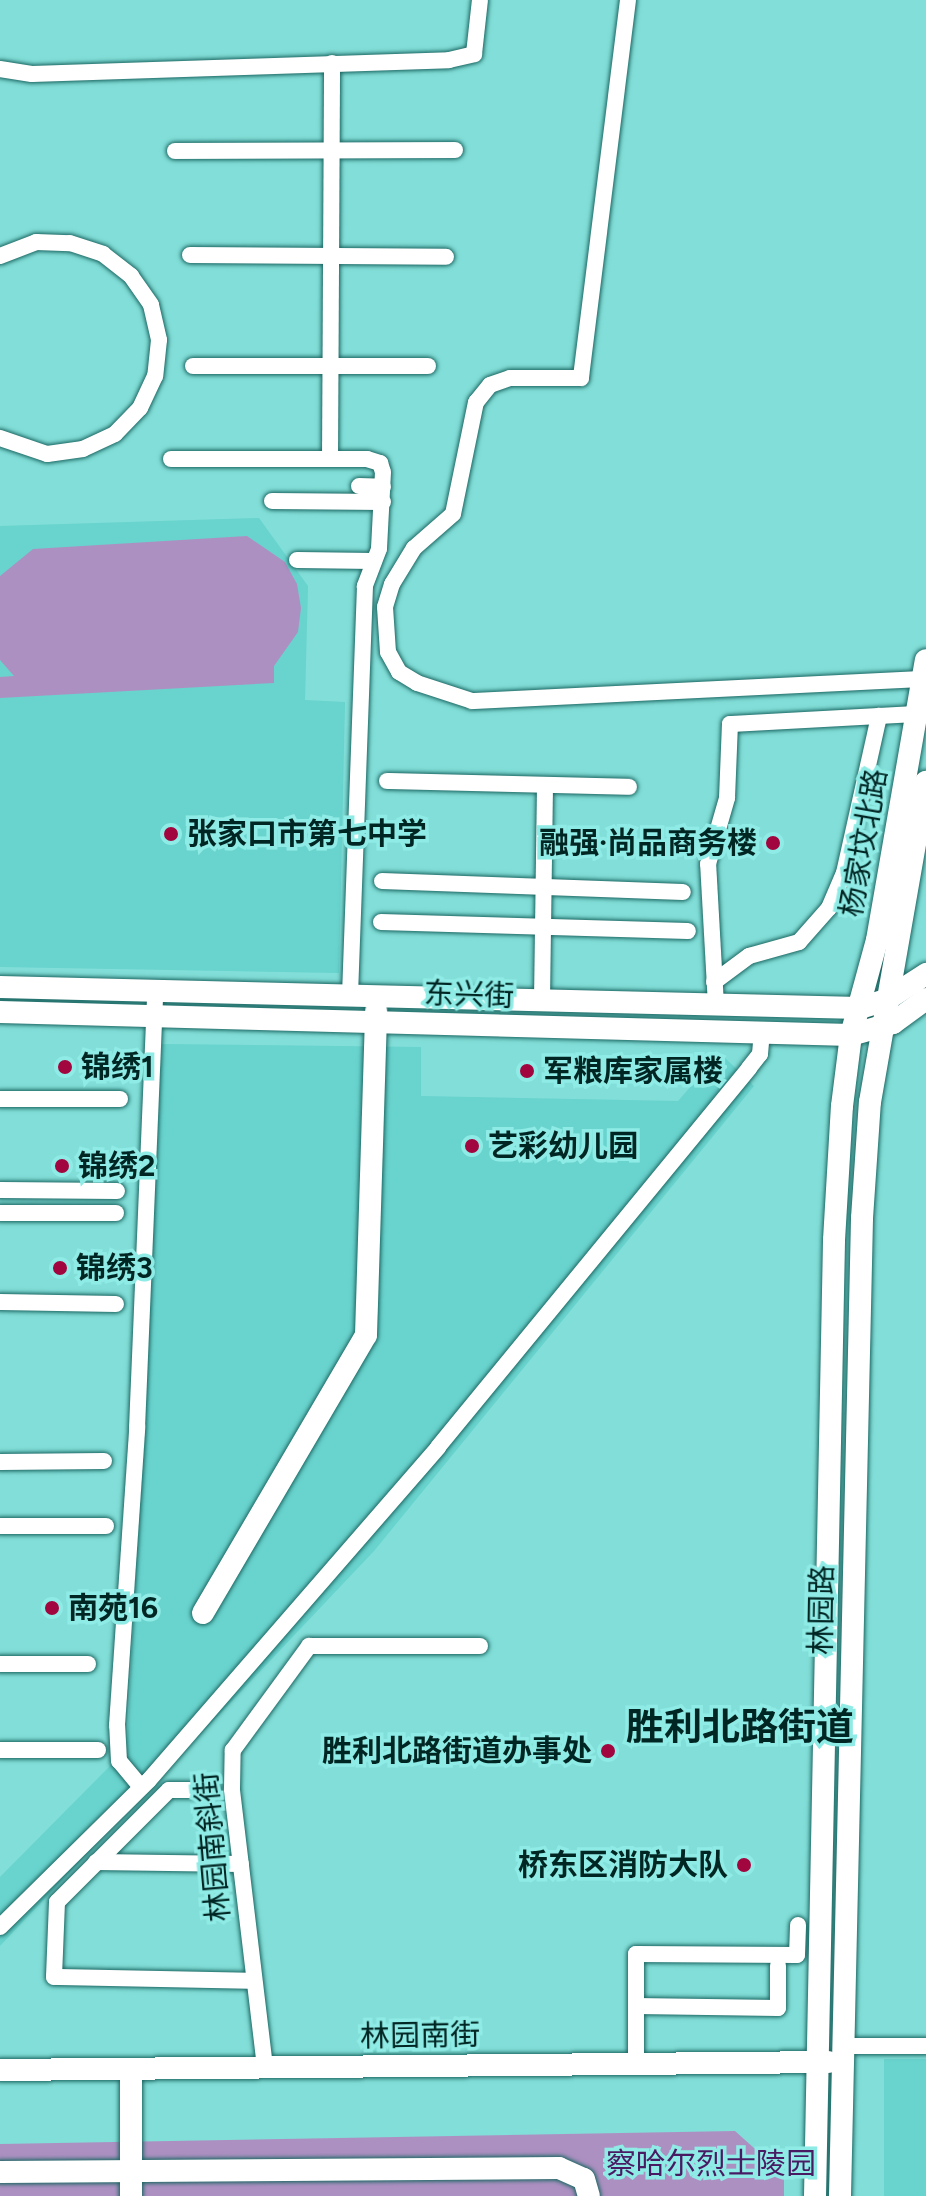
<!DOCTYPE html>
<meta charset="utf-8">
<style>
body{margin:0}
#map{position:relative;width:926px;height:2196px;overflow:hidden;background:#82ded8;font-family:Figtree,"Noto Sans SC",sans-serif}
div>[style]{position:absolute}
.built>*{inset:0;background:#69d3cd;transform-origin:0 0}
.green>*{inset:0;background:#ad90c2}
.roads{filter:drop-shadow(0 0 2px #1c6763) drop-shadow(0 0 2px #1c6763)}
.street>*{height:16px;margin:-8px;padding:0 8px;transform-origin:8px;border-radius:8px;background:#fff}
.secondary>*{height:22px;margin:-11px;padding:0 11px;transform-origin:11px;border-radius:11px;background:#fff}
.dots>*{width:22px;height:22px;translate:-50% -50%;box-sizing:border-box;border:4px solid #8febe5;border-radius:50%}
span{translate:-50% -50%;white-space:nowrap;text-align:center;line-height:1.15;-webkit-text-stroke:7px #8febe5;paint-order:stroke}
.poi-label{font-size:30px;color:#002624;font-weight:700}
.left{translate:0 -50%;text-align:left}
.right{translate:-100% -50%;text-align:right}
.street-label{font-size:30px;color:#002624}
.park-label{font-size:30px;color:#481b62}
.district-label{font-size:38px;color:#002624;font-weight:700}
</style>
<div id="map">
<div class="built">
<div style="clip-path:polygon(259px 518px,308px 586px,305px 700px,345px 702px,339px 973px,0 967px,0 526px)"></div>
<div style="clip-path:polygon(162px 1044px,421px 1047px,421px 1096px,678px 1101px,720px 1053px,754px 1086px,374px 1551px,0 1946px,0 1877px,109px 1767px,119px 1751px,127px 1750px)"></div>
<div style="left:926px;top:2059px;width:137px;height:42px;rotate:90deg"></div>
</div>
<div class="green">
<div style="clip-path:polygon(247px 536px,285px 562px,297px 584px,301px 608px,298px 632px,274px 666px,274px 683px,0 698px,0 677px,14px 676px,0 660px,0 576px,33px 549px)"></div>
<div style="clip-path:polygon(735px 2131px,784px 2175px,784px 2196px,0 2196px,0 2144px)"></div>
</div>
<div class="roads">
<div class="street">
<div style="left:628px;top:0;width:381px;rotate:97.1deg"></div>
<div style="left:581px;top:378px;width:71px;rotate:180deg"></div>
<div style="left:510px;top:378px;width:21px;rotate:161deg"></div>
<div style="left:490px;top:385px;width:22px;rotate:129deg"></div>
<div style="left:476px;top:402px;width:114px;rotate:101.6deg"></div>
<div style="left:453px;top:514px;width:52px;rotate:138.9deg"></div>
<div style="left:414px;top:548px;width:42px;rotate:121.4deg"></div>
<div style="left:392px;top:584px;width:24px;rotate:107deg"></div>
<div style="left:385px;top:607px;width:45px;rotate:86.2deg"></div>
<div style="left:388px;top:652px;width:23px;rotate:61deg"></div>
<div style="left:399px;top:672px;width:21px;rotate:31deg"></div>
<div style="left:417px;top:683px;width:58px;rotate:18.1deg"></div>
<div style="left:472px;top:701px;width:452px;rotate:-2.8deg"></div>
<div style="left:0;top:69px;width:32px;rotate:9deg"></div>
<div style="left:32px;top:74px;width:417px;rotate:-1.9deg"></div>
<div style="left:449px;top:60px;width:26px;rotate:-13deg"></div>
<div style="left:474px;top:54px;width:54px;rotate:-83.7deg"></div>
<div style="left:175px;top:151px;width:280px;rotate:-0.2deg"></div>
<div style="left:190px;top:255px;width:256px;rotate:0.4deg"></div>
<div style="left:0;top:256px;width:39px;rotate:-21deg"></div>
<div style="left:36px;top:242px;width:34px;rotate:2deg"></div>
<div style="left:70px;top:243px;width:35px;rotate:18deg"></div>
<div style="left:103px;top:254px;width:36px;rotate:38deg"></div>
<div style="left:131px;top:276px;width:35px;rotate:55deg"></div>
<div style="left:151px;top:305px;width:36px;rotate:77deg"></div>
<div style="left:159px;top:340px;width:36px;rotate:96deg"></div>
<div style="left:155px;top:376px;width:35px;rotate:115deg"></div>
<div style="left:140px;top:408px;width:36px;rotate:134deg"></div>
<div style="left:115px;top:434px;width:35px;rotate:155deg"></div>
<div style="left:83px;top:449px;width:36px;rotate:172deg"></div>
<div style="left:47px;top:454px;width:50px;rotate:-161.2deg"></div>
<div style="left:193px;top:366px;width:235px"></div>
<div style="left:171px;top:459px;width:196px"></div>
<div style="left:367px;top:459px;width:14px;rotate:17deg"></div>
<div style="left:380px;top:463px;width:9px;rotate:72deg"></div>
<div style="left:383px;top:472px;width:77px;rotate:93deg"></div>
<div style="left:379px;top:549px;width:40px;rotate:111deg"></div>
<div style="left:365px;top:586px;width:411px;rotate:92.1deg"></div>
<div style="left:330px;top:459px;width:396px;rotate:-89.7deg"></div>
<div style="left:359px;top:486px;width:24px;rotate:2deg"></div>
<div style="left:272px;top:501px;width:111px;rotate:0.5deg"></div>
<div style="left:297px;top:560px;width:77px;rotate:0.7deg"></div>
<div style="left:387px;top:781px;width:242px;rotate:1.4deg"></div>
<div style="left:382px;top:881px;width:301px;rotate:2.1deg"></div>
<div style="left:381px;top:922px;width:307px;rotate:1.7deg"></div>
<div style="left:714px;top:982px;width:44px;rotate:-36.6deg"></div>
<div style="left:749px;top:956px;width:52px;rotate:-15.6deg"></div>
<div style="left:799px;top:942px;width:45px;rotate:-48.6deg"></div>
<div style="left:829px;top:908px;width:38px;rotate:-67deg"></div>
<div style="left:844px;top:873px;width:161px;rotate:-77.4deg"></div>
<div style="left:542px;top:1001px;width:216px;rotate:-89.2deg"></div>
<div style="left:716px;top:1005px;width:141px;rotate:-93.2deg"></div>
<div style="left:708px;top:864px;width:69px;rotate:-73.9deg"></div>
<div style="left:727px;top:798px;width:74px;rotate:-87.7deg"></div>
<div style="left:730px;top:724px;width:187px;rotate:-3.1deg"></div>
<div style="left:0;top:1099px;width:120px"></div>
<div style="left:0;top:1190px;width:117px;rotate:0.5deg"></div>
<div style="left:0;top:1213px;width:116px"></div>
<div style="left:0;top:1302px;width:116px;rotate:1deg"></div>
<div style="left:0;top:1462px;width:104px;rotate:-0.6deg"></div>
<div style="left:0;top:1526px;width:106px"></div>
<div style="left:0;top:1664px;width:88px"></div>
<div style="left:0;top:1750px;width:98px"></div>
<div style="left:141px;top:1787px;width:34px;rotate:-130deg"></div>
<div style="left:119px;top:1761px;width:36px;rotate:-93deg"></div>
<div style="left:117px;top:1725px;width:298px;rotate:-86.1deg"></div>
<div style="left:137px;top:1428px;width:437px;rotate:-87.6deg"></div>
<div style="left:212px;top:1790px;width:43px;rotate:180deg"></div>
<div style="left:169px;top:1790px;width:158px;rotate:135deg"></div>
<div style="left:57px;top:1902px;width:75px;rotate:92.3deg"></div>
<div style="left:54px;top:1977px;width:200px;rotate:1.1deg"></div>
<div style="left:96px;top:1862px;width:145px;rotate:0.8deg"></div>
<div style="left:0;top:1927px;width:209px;rotate:-44.6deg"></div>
<div style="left:149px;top:1780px;width:441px;rotate:-49deg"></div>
<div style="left:438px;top:1447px;width:490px;rotate:-50.6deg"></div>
<div style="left:749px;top:1068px;width:18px;rotate:-52deg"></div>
<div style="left:760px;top:1054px;width:21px;rotate:-85deg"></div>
<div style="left:636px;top:2006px;width:52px;rotate:-90deg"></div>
<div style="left:636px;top:1954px;width:161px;rotate:0.4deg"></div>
<div style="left:797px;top:1955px;width:30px;rotate:-88deg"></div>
<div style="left:842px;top:2046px;width:84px"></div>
<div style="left:636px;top:2063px;width:57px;rotate:-90deg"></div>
<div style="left:636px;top:2006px;width:142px;rotate:0.8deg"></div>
<div style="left:778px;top:2008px;width:42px;rotate:-90deg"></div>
<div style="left:265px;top:2067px;width:280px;rotate:-96.8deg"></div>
<div style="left:232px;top:1789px;width:39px;rotate:-89deg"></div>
<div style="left:233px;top:1750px;width:129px;rotate:-53.8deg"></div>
<div style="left:309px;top:1646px;width:171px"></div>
</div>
<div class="secondary">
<div style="left:0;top:987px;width:860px;rotate:1.4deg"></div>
<div style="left:860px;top:1008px;width:27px;rotate:-17deg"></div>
<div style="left:886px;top:1000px;width:48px;rotate:-33deg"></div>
<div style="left:0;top:1012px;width:851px;rotate:1.55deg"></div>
<div style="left:851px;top:1035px;width:44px;rotate:-15.9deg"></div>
<div style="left:893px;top:1023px;width:41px;rotate:-36deg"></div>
<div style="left:203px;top:1613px;width:322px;rotate:-59.6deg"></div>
<div style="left:366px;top:1335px;width:324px;rotate:-88.2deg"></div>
<div style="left:131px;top:2069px;width:127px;rotate:90deg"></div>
<div style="left:0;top:2070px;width:828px;rotate:-0.55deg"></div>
<div style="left:0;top:2172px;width:559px;rotate:-0.41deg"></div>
<div style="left:559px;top:2168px;width:27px;rotate:24deg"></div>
<div style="left:584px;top:2179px;width:18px;rotate:74deg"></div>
<div style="left:815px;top:2196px;width:956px;rotate:-88.86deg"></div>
<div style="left:834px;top:1240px;width:134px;rotate:-86.6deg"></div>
<div style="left:842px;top:1106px;width:72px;rotate:-82.8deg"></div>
<div style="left:851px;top:1035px;width:98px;rotate:-74.7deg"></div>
<div style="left:877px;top:940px;width:284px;rotate:-80.1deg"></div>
<div style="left:840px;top:2196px;width:978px;rotate:-88.71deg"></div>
<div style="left:862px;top:1218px;width:116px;rotate:-86.1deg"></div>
<div style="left:870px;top:1102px;width:325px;rotate:-80.1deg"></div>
</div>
</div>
<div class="dots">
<div style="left:171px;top:834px;background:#a2063f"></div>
<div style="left:773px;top:843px;background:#a2063f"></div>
<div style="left:65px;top:1067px;background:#a2063f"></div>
<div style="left:527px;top:1071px;background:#a2063f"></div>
<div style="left:472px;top:1146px;background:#a2063f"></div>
<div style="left:62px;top:1166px;background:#a2063f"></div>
<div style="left:60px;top:1268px;background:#a2063f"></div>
<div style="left:52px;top:1608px;background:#a2063f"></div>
<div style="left:608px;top:1751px;background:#a2063f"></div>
<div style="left:744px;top:1865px;background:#a2063f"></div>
</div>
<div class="poi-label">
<span class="left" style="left:187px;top:834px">张家口市第七中学</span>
<span class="right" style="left:757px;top:843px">融强·尚品商务楼</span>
<span class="left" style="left:81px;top:1067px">锦绣1</span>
<span class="left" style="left:543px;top:1071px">军粮库家属楼</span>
<span class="left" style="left:488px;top:1146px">艺彩幼儿园</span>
<span class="left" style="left:78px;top:1166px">锦绣2</span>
<span class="left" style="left:76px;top:1268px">锦绣3</span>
<span class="left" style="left:68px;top:1608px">南苑16</span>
<span class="right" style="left:592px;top:1751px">胜利北路街道办事处</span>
<span class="right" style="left:728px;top:1865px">桥东区消防大队</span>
</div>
<div class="street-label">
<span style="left:864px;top:843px;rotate:-80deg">杨家坟北路</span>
<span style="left:469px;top:995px;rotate:2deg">东兴街</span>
<span style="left:822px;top:1610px;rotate:-89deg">林园路</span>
<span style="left:213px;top:1847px;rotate:-95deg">林园南斜街</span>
<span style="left:420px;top:2036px;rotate:-1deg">林园南街</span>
</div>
<div class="park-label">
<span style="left:711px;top:2164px">察哈尔烈士陵园</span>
</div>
<div class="district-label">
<span style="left:740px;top:1728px">胜利北路街道</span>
</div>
</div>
